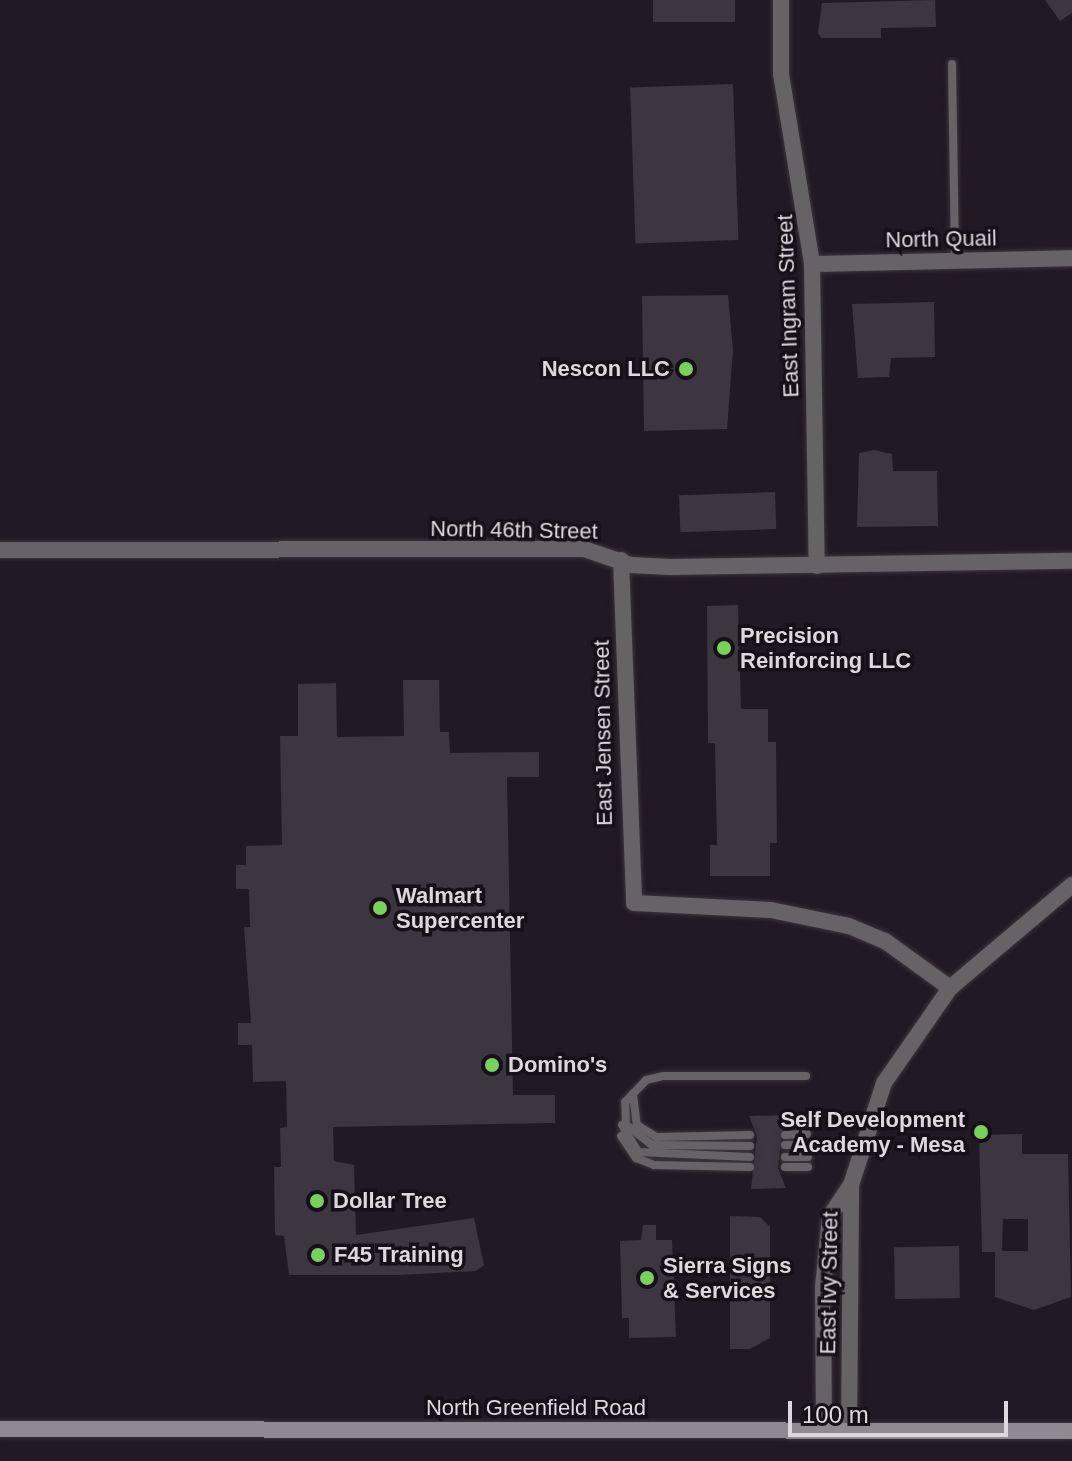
<!DOCTYPE html>
<style>
body{margin:0}
#map{position:relative;width:1072px;height:1461px;overflow:hidden;background:#211923;font-family:Arial,sans-serif}
div>[style]{position:absolute}
.building>*{inset:0;background:#3d3540;transform-origin:0 0}
.roads{filter:drop-shadow(0 0 2px #3b343d) drop-shadow(0 0 2px #3b343d)}
.service>*{height:8px;margin:-4px;padding:0 4px;transform-origin:4px;border-radius:4px;background:#666267}
.minor>*{height:16px;margin:-8px;padding:0 8px;transform-origin:8px;border-radius:8px;background:#666267}
.tertiary>*{height:16px;margin:-8px;padding:0 8px;transform-origin:8px;border-radius:8px;background:#666267}
.secondary>*{height:16px;margin:-8px;padding:0 8px;transform-origin:8px;border-radius:8px;background:#908992}
.dots>*{width:22px;height:22px;translate:-50% -50%;box-sizing:border-box;border:4px solid #171019;border-radius:50%}
span{translate:-50% -50%;white-space:nowrap;text-align:center;line-height:1.15;-webkit-text-stroke:7px #171019;paint-order:stroke}
.street-label{font-size:22px;color:#ddd7de}
.poi-label{font-size:22px;color:#ddd7de;font-weight:700}
.right{translate:-100% -50%;text-align:right}
.left{translate:0 -50%;text-align:left}
.scale{position:absolute;left:788px;top:1401px;width:220px;height:36px;box-sizing:border-box;border:4px solid #ddd7de;border-top:0;padding-left:10px;font-size:24px;line-height:28px;white-space:nowrap;color:#ddd7de;-webkit-text-stroke:6px #171019;paint-order:stroke}
</style>
<div id="map">
<div class="building">
<div style="left:653px;top:0;width:82px;height:22px"></div>
<div style="clip-path:polygon(935px 0,936px 27px,881px 28px,881px 38px,821px 38px,818px 33px,822px 3px)"></div>
<div style="clip-path:polygon(1045px 0,1072px 0,1072px 13px,1060px 21px)"></div>
<div style="left:733px;top:84px;width:156px;height:103px;rotate:88deg"></div>
<div style="clip-path:polygon(728px 295px,733px 350px,727px 429px,644px 431px,642px 296px)"></div>
<div style="clip-path:polygon(934px 302px,935px 357px,891px 358px,889px 377px,858px 378px,852px 304px)"></div>
<div style="clip-path:polygon(874px 450px,892px 454px,893px 471px,937px 471px,938px 526px,857px 527px,859px 453px)"></div>
<div style="left:775px;top:492px;width:37px;height:96px;rotate:88deg"></div>
<div style="clip-path:polygon(738px 605px,741px 709px,768px 709px,768px 742px,776px 742px,777px 843px,770px 843px,770px 876px,710px 876px,710px 845px,717px 845px,715px 743px,708px 743px,707px 606px)"></div>
<div style="clip-path:polygon(403px 680px,439px 680px,440px 732px,449px 732px,450px 753px,539px 752px,539px 777px,507px 777px,513px 1095px,555px 1095px,555px 1123px,333px 1127px,334px 1161px,354px 1165px,356px 1235px,474px 1218px,484px 1265px,476px 1271px,399px 1275px,289px 1275px,284px 1236px,275px 1235px,274px 1167px,281px 1167px,280px 1128px,287px 1127px,286px 1081px,253px 1082px,252px 1045px,238px 1045px,238px 1023px,251px 1023px,244px 927px,250px 927px,249px 889px,236px 889px,236px 865px,246px 865px,246px 846px,282px 845px,280px 736px,298px 736px,298px 684px,336px 683px,337px 737px,404px 736px)"></div>
<div style="clip-path:polygon(784px 1115px,778px 1168px,786px 1188px,751px 1189px,757px 1136px,749px 1116px)"></div>
<div style="clip-path:polygon(evenodd,1022px 1134px,1022px 1154px,1068px 1154px,1071px 1297px,1034px 1310px,995px 1297px,995px 1252px,982px 1252px,979px 1135px,1022px 1134px,1003px 1219px,1028px 1219px,1028px 1251px,1002px 1251px,1003px 1219px)"></div>
<div style="clip-path:polygon(730px 1216px,760px 1217px,770px 1227px,770px 1338px,750px 1349px,730px 1349px)"></div>
<div style="clip-path:polygon(643px 1225px,656px 1225px,656px 1240px,672px 1240px,676px 1337px,629px 1338px,629px 1318px,622px 1318px,620px 1241px,641px 1240px)"></div>
<div style="left:959px;top:1246px;width:52px;height:65px;rotate:89deg"></div>
</div>
<div class="roads">
<div class="service">
<div style="left:952px;top:64px;width:196px;rotate:89.1deg"></div>
<div style="left:633px;top:1094px;width:31px;rotate:83deg"></div>
<div style="left:637px;top:1125px;width:22px;rotate:32deg"></div>
<div style="left:656px;top:1137px;width:94px;rotate:-1.2deg"></div>
<div style="left:622px;top:1125px;width:31px;rotate:59deg"></div>
<div style="left:638px;top:1152px;width:112px;rotate:2.6deg"></div>
<div style="left:785px;top:1135px;width:22px;rotate:-3deg"></div>
<div style="left:621px;top:1136px;width:27px;rotate:56deg"></div>
<div style="left:636px;top:1158px;width:19px;rotate:21deg"></div>
<div style="left:654px;top:1165px;width:96px;rotate:1.2deg"></div>
<div style="left:785px;top:1145px;width:22px"></div>
<div style="left:750px;top:1146px;width:98px;rotate:-179.4deg"></div>
<div style="left:652px;top:1145px;width:33px;rotate:-142deg"></div>
<div style="left:626px;top:1125px;width:23px;rotate:-92deg"></div>
<div style="left:625px;top:1102px;width:30px;rotate:-46deg"></div>
<div style="left:646px;top:1080px;width:18px;rotate:-13deg"></div>
<div style="left:664px;top:1076px;width:142px"></div>
<div style="left:785px;top:1157px;width:23px"></div>
<div style="left:785px;top:1167px;width:23px"></div>
</div>
<div class="minor">
<div style="left:781px;top:0;width:74px;rotate:90deg"></div>
<div style="left:781px;top:74px;width:193px;rotate:80.7deg"></div>
<div style="left:812px;top:264px;width:302px;rotate:89.1deg"></div>
<div style="left:812px;top:264px;width:260px;rotate:-1.3deg"></div>
<div style="left:0;top:550px;width:584px;rotate:-0.1deg"></div>
<div style="left:584px;top:549px;width:50px;rotate:18.8deg"></div>
<div style="left:631px;top:565px;width:39px;rotate:3deg"></div>
<div style="left:670px;top:567px;width:402px;rotate:-0.9deg"></div>
<div style="left:621px;top:560px;width:343px;rotate:87.8deg"></div>
<div style="left:634px;top:903px;width:137px;rotate:2.9deg"></div>
<div style="left:771px;top:910px;width:80px;rotate:11.6deg"></div>
<div style="left:849px;top:926px;width:39px;rotate:23deg"></div>
<div style="left:885px;top:941px;width:80px;rotate:35.9deg"></div>
</div>
<div class="tertiary">
<div style="left:824px;top:1430px;width:143px;rotate:-90.4deg"></div>
<div style="left:823px;top:1287px;width:71px;rotate:-84.4deg"></div>
<div style="left:830px;top:1216px;width:37px;rotate:-56deg"></div>
<div style="left:851px;top:1185px;width:107px;rotate:-72.1deg"></div>
<div style="left:884px;top:1083px;width:116px;rotate:-55.2deg"></div>
<div style="left:950px;top:988px;width:160px;rotate:-40.2deg"></div>
<div style="left:849px;top:1430px;width:245px;rotate:-89.5deg"></div>
</div>
<div class="secondary">
<div style="left:0;top:1429px;width:1072px;rotate:0.11deg"></div>
</div>
</div>
<div class="dots">
<div style="left:686px;top:369px;background:#76d25a"></div>
<div style="left:724px;top:648px;background:#76d25a"></div>
<div style="left:380px;top:908px;background:#76d25a"></div>
<div style="left:492px;top:1065px;background:#76d25a"></div>
<div style="left:981px;top:1132px;background:#76d25a"></div>
<div style="left:317px;top:1201px;background:#76d25a"></div>
<div style="left:318px;top:1255px;background:#76d25a"></div>
<div style="left:647px;top:1278px;background:#76d25a"></div>
</div>
<div class="street-label">
<span style="left:941px;top:239px;rotate:-1deg">North Quail</span>
<span style="left:788px;top:306px;rotate:-92deg">East Ingram Street</span>
<span style="left:514px;top:530px;rotate:1deg">North 46th Street</span>
<span style="left:603px;top:733px;rotate:-91deg">East Jensen Street</span>
<span style="left:829px;top:1283px;rotate:-89deg">East Ivy Street</span>
<span style="left:536px;top:1408px">North Greenfield Road</span>
</div>
<div class="poi-label">
<span class="right" style="left:670px;top:369px">Nescon LLC</span>
<span class="left" style="left:740px;top:648px">Precision<br>Reinforcing LLC</span>
<span class="left" style="left:396px;top:908px">Walmart<br>Supercenter</span>
<span class="left" style="left:508px;top:1065px">Domino's</span>
<span class="right" style="left:965px;top:1132px">Self Development<br>Academy - Mesa</span>
<span class="left" style="left:333px;top:1201px">Dollar Tree</span>
<span class="left" style="left:334px;top:1255px">F45 Training</span>
<span class="left" style="left:663px;top:1278px">Sierra Signs<br>&amp; Services</span>
</div>
<div class="scale">100 m</div>
</div>
